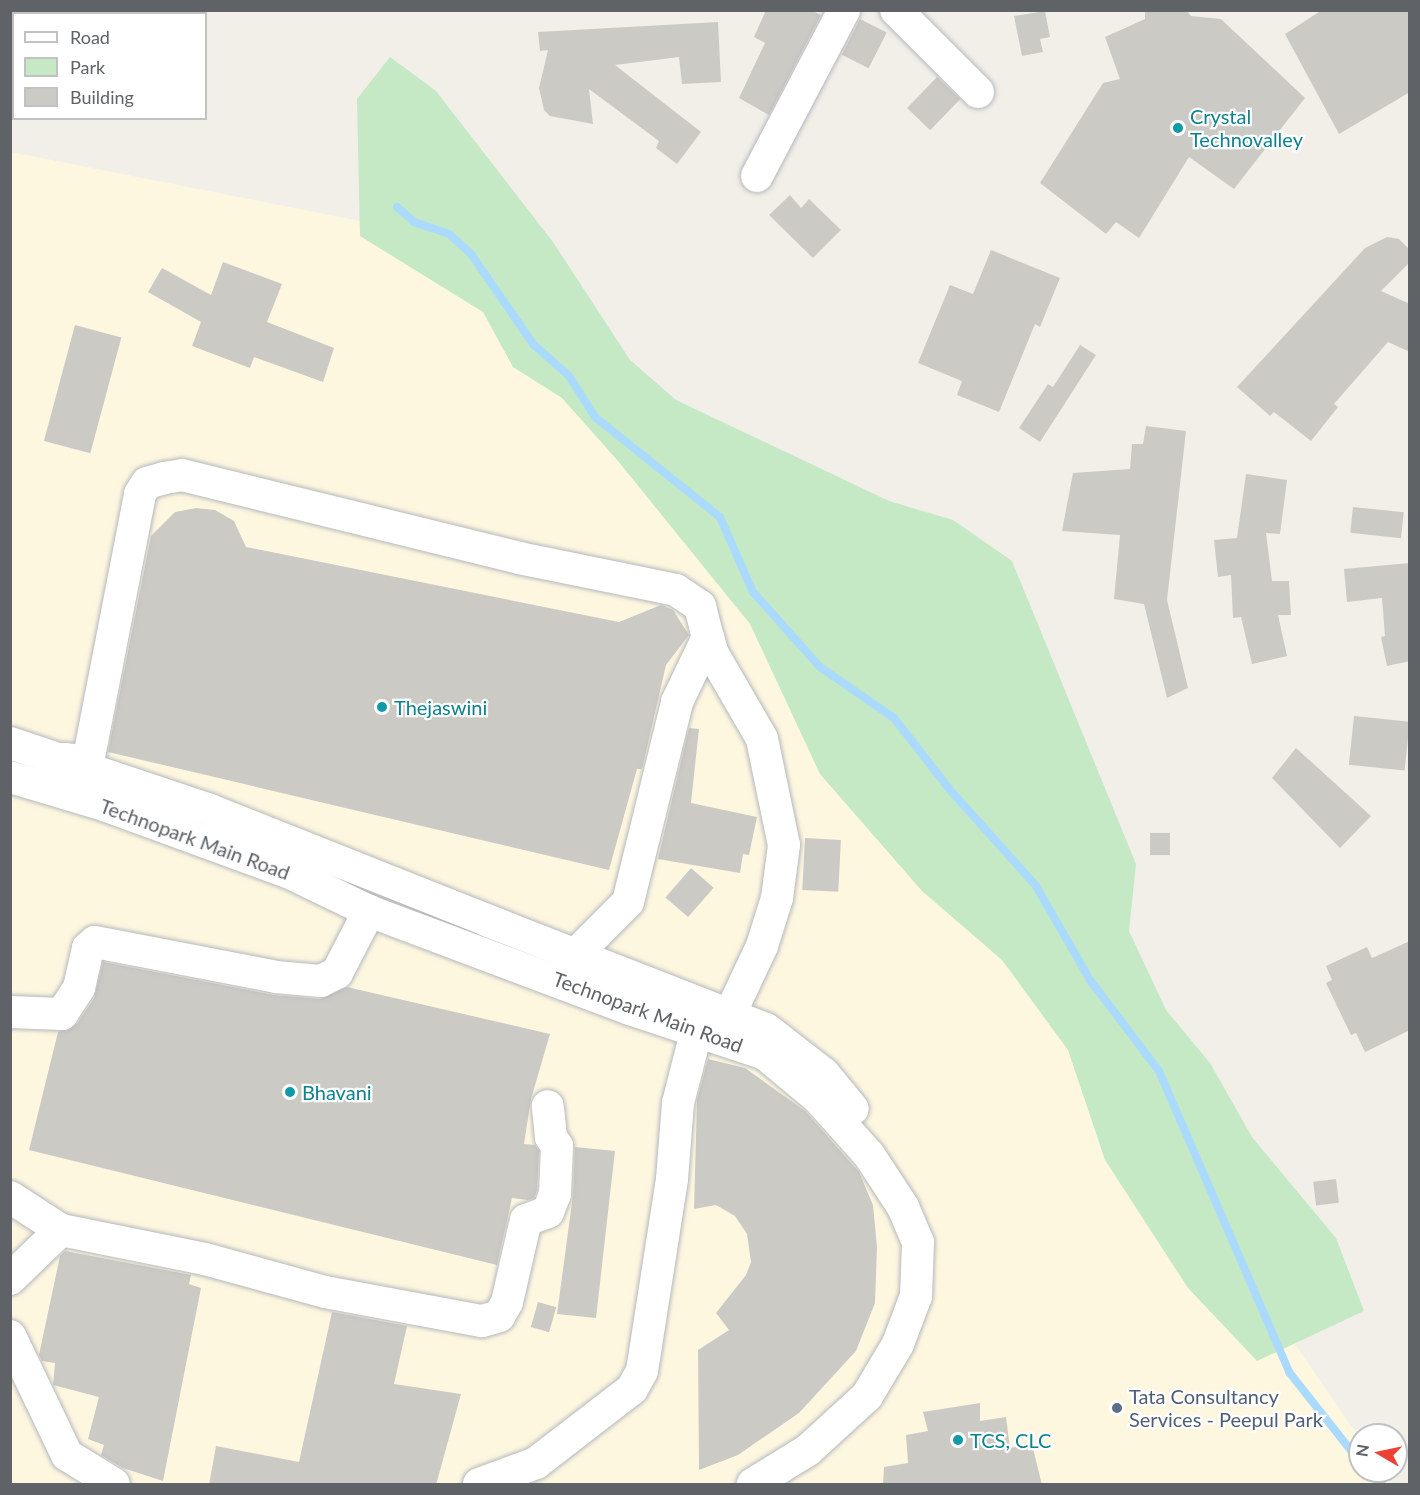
<!DOCTYPE html>
<style>
body{margin:0}
#map{position:relative;width:1420px;height:1495px;overflow:hidden;background:#f1efe8;font-family:Lato,sans-serif}
div>[style]{position:absolute}
.commercial>*{inset:0;background:#fef7e0}
.green>*{inset:0;background:#c5e8c5}
.stream>*{height:8px;margin:-4px;padding:0 4px;transform-origin:4px;border-radius:4px;background:#aadaff}
.building>*{inset:0;background:#cccac5;transform-origin:0 0}
.roads{filter:drop-shadow(0 0 2px #b5b8bc) drop-shadow(0 0 2px #b5b8bc)}
.minor>*{height:32px;margin:-16px;padding:0 16px;transform-origin:16px;border-radius:16px;background:#fff}
.dots>*{width:16px;height:16px;translate:-50% -50%;box-sizing:border-box;border:3px solid #fff;border-radius:50%}
span{translate:-50% -50%;white-space:nowrap;text-align:center;line-height:1.15;-webkit-text-stroke:4.5px #fff;paint-order:stroke}
.culture-label{font-size:20px;color:#0d838f}
.left{translate:0 -50%;text-align:left}
.street-label{font-size:20px;color:#5f6368}
.service-label{font-size:20px;color:#4e5e75}
.frame{position:absolute;inset:0;border:12px solid #5f6368;pointer-events:none}
.legend{position:absolute;left:12px;top:12px;width:195px;height:108px;box-sizing:border-box;background:#fff;border:2px solid #bfc1c3;margin:0;padding:8px 10px;list-style:none;font-size:18px;color:#5f6368}
.legend li{display:flex;align-items:center;gap:12px;height:30px}
.legend b{width:30px;border:2px solid #bfc1c3}
.north{position:absolute;left:1348px;top:1423px;width:60px;height:60px;box-sizing:border-box;background:#fff;border:2px solid #bfc1c3;border-radius:50%;rotate:279deg;font-size:16px;font-weight:700;line-height:24px;text-align:center;color:#5f6368}
.north::after{content:'';display:block;margin:auto;width:21px;height:27px;background:#ea4335;clip-path:polygon(50% 0,100% 100%,50% 72%,0 100%)}
</style>
<div id="map">
<div class="commercial">
<div style="clip-path:polygon(11px 152px,492px 247px,963px 860px,1360px 1439px,1360px 1471px,1382px 1471px,1391px 1484px,11px 1484px)"></div>
</div>
<div class="green">
<div style="clip-path:polygon(390px 57px,436px 91px,553px 242px,630px 360px,676px 400px,889px 501px,953px 520px,1012px 561px,1136px 864px,1129px 931px,1166px 1010px,1210px 1063px,1252px 1137px,1336px 1238px,1364px 1311px,1257px 1361px,1188px 1288px,1105px 1160px,1068px 1050px,1002px 960px,922px 891px,820px 774px,750px 624px,618px 461px,562px 398px,513px 367px,483px 312px,360px 236px,357px 99px)"></div>
</div>
<div class="stream">
<div style="left:397px;top:207px;width:23px;rotate:41deg"></div>
<div style="left:414px;top:222px;width:37px;rotate:19deg"></div>
<div style="left:449px;top:234px;width:30px;rotate:42deg"></div>
<div style="left:471px;top:254px;width:109px;rotate:55.4deg"></div>
<div style="left:533px;top:344px;width:48px;rotate:41.6deg"></div>
<div style="left:569px;top:376px;width:49px;rotate:57.6deg"></div>
<div style="left:595px;top:417px;width:160px;rotate:38.7deg"></div>
<div style="left:720px;top:517px;width:82px;rotate:66.3deg"></div>
<div style="left:753px;top:592px;width:101px;rotate:48.2deg"></div>
<div style="left:820px;top:667px;width:90px;rotate:34.6deg"></div>
<div style="left:894px;top:718px;width:91px;rotate:52.1deg"></div>
<div style="left:950px;top:790px;width:129px;rotate:48.1deg"></div>
<div style="left:1036px;top:886px;width:108px;rotate:60.1deg"></div>
<div style="left:1090px;top:980px;width:114px;rotate:52.8deg"></div>
<div style="left:1159px;top:1071px;width:328px;rotate:66.6deg"></div>
<div style="left:1289px;top:1372px;width:115px;rotate:51.7deg"></div>
<div style="left:1369px;top:1471px;width:18px;rotate:45deg"></div>
</div>
<div class="building">
<div style="clip-path:polygon(766px 10px,811px 10px,821px 15px,769px 115px,739px 98px,765px 43px,754px 37px)"></div>
<div style="clip-path:polygon(1145px 10px,1186px 10px,1191px 16px,1221px 19px,1305px 98px,1234px 189px,1189px 157px,1139px 238px,1116px 222px,1106px 234px,1040px 183px,1103px 83px,1120px 79px,1105px 37px,1145px 19px)"></div>
<div style="clip-path:polygon(1322px 10px,1410px 10px,1410px 92px,1339px 134px,1285px 34px)"></div>
<div style="clip-path:polygon(1045px 11px,1050px 37px,1040px 39px,1043px 52px,1022px 56px,1014px 16px)"></div>
<div style="left:860px;top:19px;width:30px;height:40px;rotate:27deg"></div>
<div style="clip-path:polygon(718px 22px,721px 82px,682px 84px,679px 57px,615px 65px,701px 132px,677px 164px,656px 148px,659px 141px,589px 89px,593px 124px,550px 116px,544px 110px,539px 88px,548px 50px,540px 51px,538px 32px)"></div>
<div style="left:937px;top:77px;width:32px;height:43px;rotate:44deg"></div>
<div style="clip-path:polygon(790px 195px,801px 208px,809px 199px,841px 230px,813px 258px,769px 215px)"></div>
<div style="clip-path:polygon(1387px 237px,1399px 239px,1410px 250px,1410px 262px,1381px 291px,1410px 304px,1410px 352px,1388px 342px,1334px 404px,1338px 407px,1311px 441px,1274px 412px,1270px 416px,1237px 387px,1365px 248px)"></div>
<div style="clip-path:polygon(991px 250px,1060px 278px,1040px 327px,1035px 324px,999px 412px,957px 395px,962px 381px,918px 363px,950px 285px,973px 294px)"></div>
<div style="clip-path:polygon(223px 262px,282px 284px,267px 322px,334px 348px,323px 382px,254px 357px,250px 368px,192px 346px,201px 322px,148px 292px,162px 268px,211px 295px)"></div>
<div style="left:75px;top:325px;width:48px;height:120px;rotate:15deg"></div>
<div style="clip-path:polygon(1080px 345px,1096px 355px,1040px 442px,1019px 428px,1048px 384px,1053px 387px)"></div>
<div style="clip-path:polygon(1146px 426px,1186px 431px,1167px 600px,1188px 688px,1167px 698px,1144px 604px,1114px 599px,1120px 535px,1062px 531px,1073px 473px,1130px 469px,1132px 444px,1143px 444px)"></div>
<div style="clip-path:polygon(1246px 474px,1287px 480px,1280px 534px,1266px 533px,1272px 581px,1289px 581px,1291px 615px,1278px 615px,1287px 656px,1252px 664px,1241px 617px,1233px 618px,1231px 575px,1218px 577px,1214px 540px,1237px 538px)"></div>
<div style="left:1353px;top:507px;width:51px;height:26px;rotate:6deg"></div>
<div style="clip-path:polygon(196px 508px,215px 510px,234px 521px,246px 547px,619px 622px,661px 605px,673px 610px,689px 635px,666px 665px,642px 769px,637px 769px,609px 870px,108px 752px,151px 536px,175px 512px)"></div>
<div style="clip-path:polygon(1410px 563px,1410px 661px,1387px 666px,1381px 637px,1385px 636px,1382px 598px,1347px 602px,1344px 569px)"></div>
<div style="left:1354px;top:716px;width:56px;height:49px;rotate:6deg"></div>
<div style="clip-path:polygon(689px 728px,699px 729px,691px 803px,757px 817px,749px 855px,743px 854px,740px 873px,658px 859px)"></div>
<div style="clip-path:polygon(1296px 748px,1371px 816px,1340px 848px,1272px 778px)"></div>
<div style="left:1150px;top:833px;width:20px;height:22px"></div>
<div style="left:805px;top:838px;width:36px;height:52px;rotate:3deg"></div>
<div style="left:691px;top:868px;width:30px;height:39px;rotate:41deg"></div>
<div style="clip-path:polygon(1410px 941px,1410px 1030px,1365px 1052px,1356px 1033px,1351px 1035px,1336px 1004px,1326px 983px,1332px 980px,1326px 966px,1367px 947px,1372px 958px)"></div>
<div style="clip-path:polygon(103px 962px,274px 995px,320px 999px,347px 987px,550px 1034px,531px 1099px,524px 1144px,535px 1145px,539px 1151px,537px 1190px,534px 1198px,528px 1200px,512px 1198px,497px 1265px,29px 1150px,58px 1032px,77px 1024px,94px 998px)"></div>
<div style="clip-path:polygon(708px 1059px,745px 1068px,805px 1111px,859px 1172px,873px 1205px,877px 1247px,875px 1303px,856px 1351px,799px 1413px,738px 1455px,699px 1470px,698px 1350px,729px 1330px,716px 1313px,746px 1275px,751px 1262px,747px 1234px,735px 1216px,716px 1205px,694px 1209px,697px 1100px)"></div>
<div style="clip-path:polygon(575px 1147px,615px 1151px,596px 1318px,557px 1314px,573px 1195px)"></div>
<div style="left:1336px;top:1179px;width:24px;height:23px;rotate:83deg"></div>
<div style="clip-path:polygon(65px 1251px,191px 1275px,189px 1284px,201px 1288px,163px 1481px,123px 1468px,101px 1455px,104px 1445px,88px 1439px,99px 1397px,53px 1385px,55px 1363px,42px 1361px,39px 1355px,60px 1256px)"></div>
<div style="left:538px;top:1302px;width:19px;height:26px;rotate:16deg"></div>
<div style="clip-path:polygon(332px 1312px,407px 1326px,394px 1384px,461px 1394px,436px 1485px,209px 1485px,216px 1446px,299px 1462px)"></div>
<div style="clip-path:polygon(980px 1403px,980px 1421px,1006px 1417px,1010px 1448px,1032px 1444px,1042px 1485px,883px 1485px,884px 1467px,908px 1463px,906px 1435px,928px 1431px,923px 1412px)"></div>
</div>
<div class="roads">
<div class="minor">
<div style="left:896px;top:10px;width:116px;rotate:45deg"></div>
<div style="left:757px;top:176px;width:187px;rotate:-62.3deg"></div>
<div style="left:10px;top:743px;width:211px;rotate:18.5deg"></div>
<div style="left:210px;top:810px;width:320px;rotate:21.7deg"></div>
<div style="left:65px;top:759px;width:23px;rotate:7deg"></div>
<div style="left:88px;top:762px;width:273px;rotate:-79deg"></div>
<div style="left:140px;top:494px;width:13px;rotate:-58deg"></div>
<div style="left:147px;top:483px;width:18px;rotate:-16deg"></div>
<div style="left:164px;top:478px;width:18px;rotate:-9deg"></div>
<div style="left:182px;top:475px;width:347px;rotate:13.8deg"></div>
<div style="left:519px;top:558px;width:160px;rotate:11.5deg"></div>
<div style="left:676px;top:590px;width:29px;rotate:34deg"></div>
<div style="left:700px;top:606px;width:32px;rotate:76deg"></div>
<div style="left:10px;top:777px;width:98px;rotate:16.6deg"></div>
<div style="left:104px;top:805px;width:198px;rotate:20.1deg"></div>
<div style="left:290px;top:873px;width:88px;rotate:25.7deg"></div>
<div style="left:369px;top:911px;width:279px;rotate:20.6deg"></div>
<div style="left:630px;top:1009px;width:142px;rotate:18.4deg"></div>
<div style="left:765px;top:1054px;width:69px;rotate:39.7deg"></div>
<div style="left:818px;top:1098px;width:76px;rotate:48.2deg"></div>
<div style="left:869px;top:1155px;width:62px;rotate:56.8deg"></div>
<div style="left:903px;top:1207px;width:38px;rotate:67deg"></div>
<div style="left:918px;top:1242px;width:54px;rotate:92.1deg"></div>
<div style="left:916px;top:1296px;width:51px;rotate:110.6deg"></div>
<div style="left:898px;top:1344px;width:61px;rotate:120.8deg"></div>
<div style="left:867px;top:1396px;width:80px;rotate:137.5deg"></div>
<div style="left:808px;top:1450px;width:65px;rotate:148.3deg"></div>
<div style="left:486px;top:920px;width:300px;rotate:21.3deg"></div>
<div style="left:766px;top:1029px;width:73px;rotate:37.8deg"></div>
<div style="left:824px;top:1074px;width:45px;rotate:50.4deg"></div>
<div style="left:577px;top:953px;width:72px;rotate:-45deg"></div>
<div style="left:628px;top:902px;width:206px;rotate:-76.2deg"></div>
<div style="left:677px;top:702px;width:72px;rotate:-64.5deg"></div>
<div style="left:708px;top:637px;width:18px;rotate:74deg"></div>
<div style="left:713px;top:654px;width:98px;rotate:60deg"></div>
<div style="left:762px;top:739px;width:108px;rotate:78.3deg"></div>
<div style="left:784px;top:845px;width:53px;rotate:97.5deg"></div>
<div style="left:777px;top:898px;width:50px;rotate:107.4deg"></div>
<div style="left:762px;top:946px;width:75px;rotate:115.2deg"></div>
<div style="left:10px;top:1012px;width:52px;rotate:2.2deg"></div>
<div style="left:62px;top:1014px;width:31px;rotate:-57deg"></div>
<div style="left:79px;top:988px;width:41px;rotate:-77.3deg"></div>
<div style="left:88px;top:948px;width:9px;rotate:-41deg"></div>
<div style="left:95px;top:942px;width:184px;rotate:10.9deg"></div>
<div style="left:276px;top:977px;width:45px;rotate:5.1deg"></div>
<div style="left:321px;top:981px;width:18px;rotate:-27deg"></div>
<div style="left:337px;top:973px;width:70px;rotate:-62.7deg"></div>
<div style="left:10px;top:1197px;width:61px;rotate:32.9deg"></div>
<div style="left:61px;top:1230px;width:147px;rotate:11.4deg"></div>
<div style="left:205px;top:1259px;width:124px;rotate:15.4deg"></div>
<div style="left:325px;top:1292px;width:160px;rotate:10.5deg"></div>
<div style="left:482px;top:1321px;width:18px;rotate:-16deg"></div>
<div style="left:499px;top:1316px;width:16px;rotate:-60deg"></div>
<div style="left:507px;top:1302px;width:84px;rotate:-77deg"></div>
<div style="left:526px;top:1220px;width:23px;rotate:-20deg"></div>
<div style="left:548px;top:1212px;width:19px;rotate:-69deg"></div>
<div style="left:555px;top:1194px;width:48px;rotate:-87.6deg"></div>
<div style="left:557px;top:1146px;width:11px;rotate:-124deg"></div>
<div style="left:551px;top:1137px;width:31px;rotate:-96deg"></div>
<div style="left:10px;top:1279px;width:71px;rotate:-43.9deg"></div>
<div style="left:10px;top:1336px;width:132px;rotate:64.4deg"></div>
<div style="left:67px;top:1455px;width:55px;rotate:31.7deg"></div>
<div style="left:479px;top:1484px;width:61px;rotate:-20.2deg"></div>
<div style="left:536px;top:1463px;width:121px;rotate:-37.6deg"></div>
<div style="left:632px;top:1389px;width:21px;rotate:-61deg"></div>
<div style="left:642px;top:1371px;width:194px;rotate:-81.1deg"></div>
<div style="left:672px;top:1179px;width:76px;rotate:-85.5deg"></div>
<div style="left:678px;top:1103px;width:76px;rotate:-75.6deg"></div>
</div>
</div>
<div class="dots">
<div style="left:1178px;top:128px;background:#0f9aa8"></div>
<div style="left:382px;top:707px;background:#0f9aa8"></div>
<div style="left:290px;top:1092px;background:#0f9aa8"></div>
<div style="left:1117px;top:1408px;background:#5c6f8a"></div>
<div style="left:958px;top:1440px;background:#0f9aa8"></div>
</div>
<div class="culture-label">
<span class="left" style="left:1190px;top:128px">Crystal<br>Technovalley</span>
<span class="left" style="left:394px;top:707px">Thejaswini</span>
<span class="left" style="left:302px;top:1092px">Bhavani</span>
<span class="left" style="left:970px;top:1440px">TCS, CLC</span>
</div>
<div class="street-label">
<span style="left:195px;top:839px;rotate:20deg">Technopark Main Road</span>
<span style="left:648px;top:1012px;rotate:20deg">Technopark Main Road</span>
</div>
<div class="service-label">
<span class="left" style="left:1129px;top:1408px">Tata Consultancy<br>Services - Peepul Park</span>
</div>
<div class="frame"></div>
<ul class="legend">
<li><b style="height:8px;background:#fff"></b>Road</li>
<li><b style="height:16px;background:#c5e8c5"></b>Park</li>
<li><b style="height:16px;background:#cccac5"></b>Building</li>
</ul>
<div class="north">N</div>
</div>
